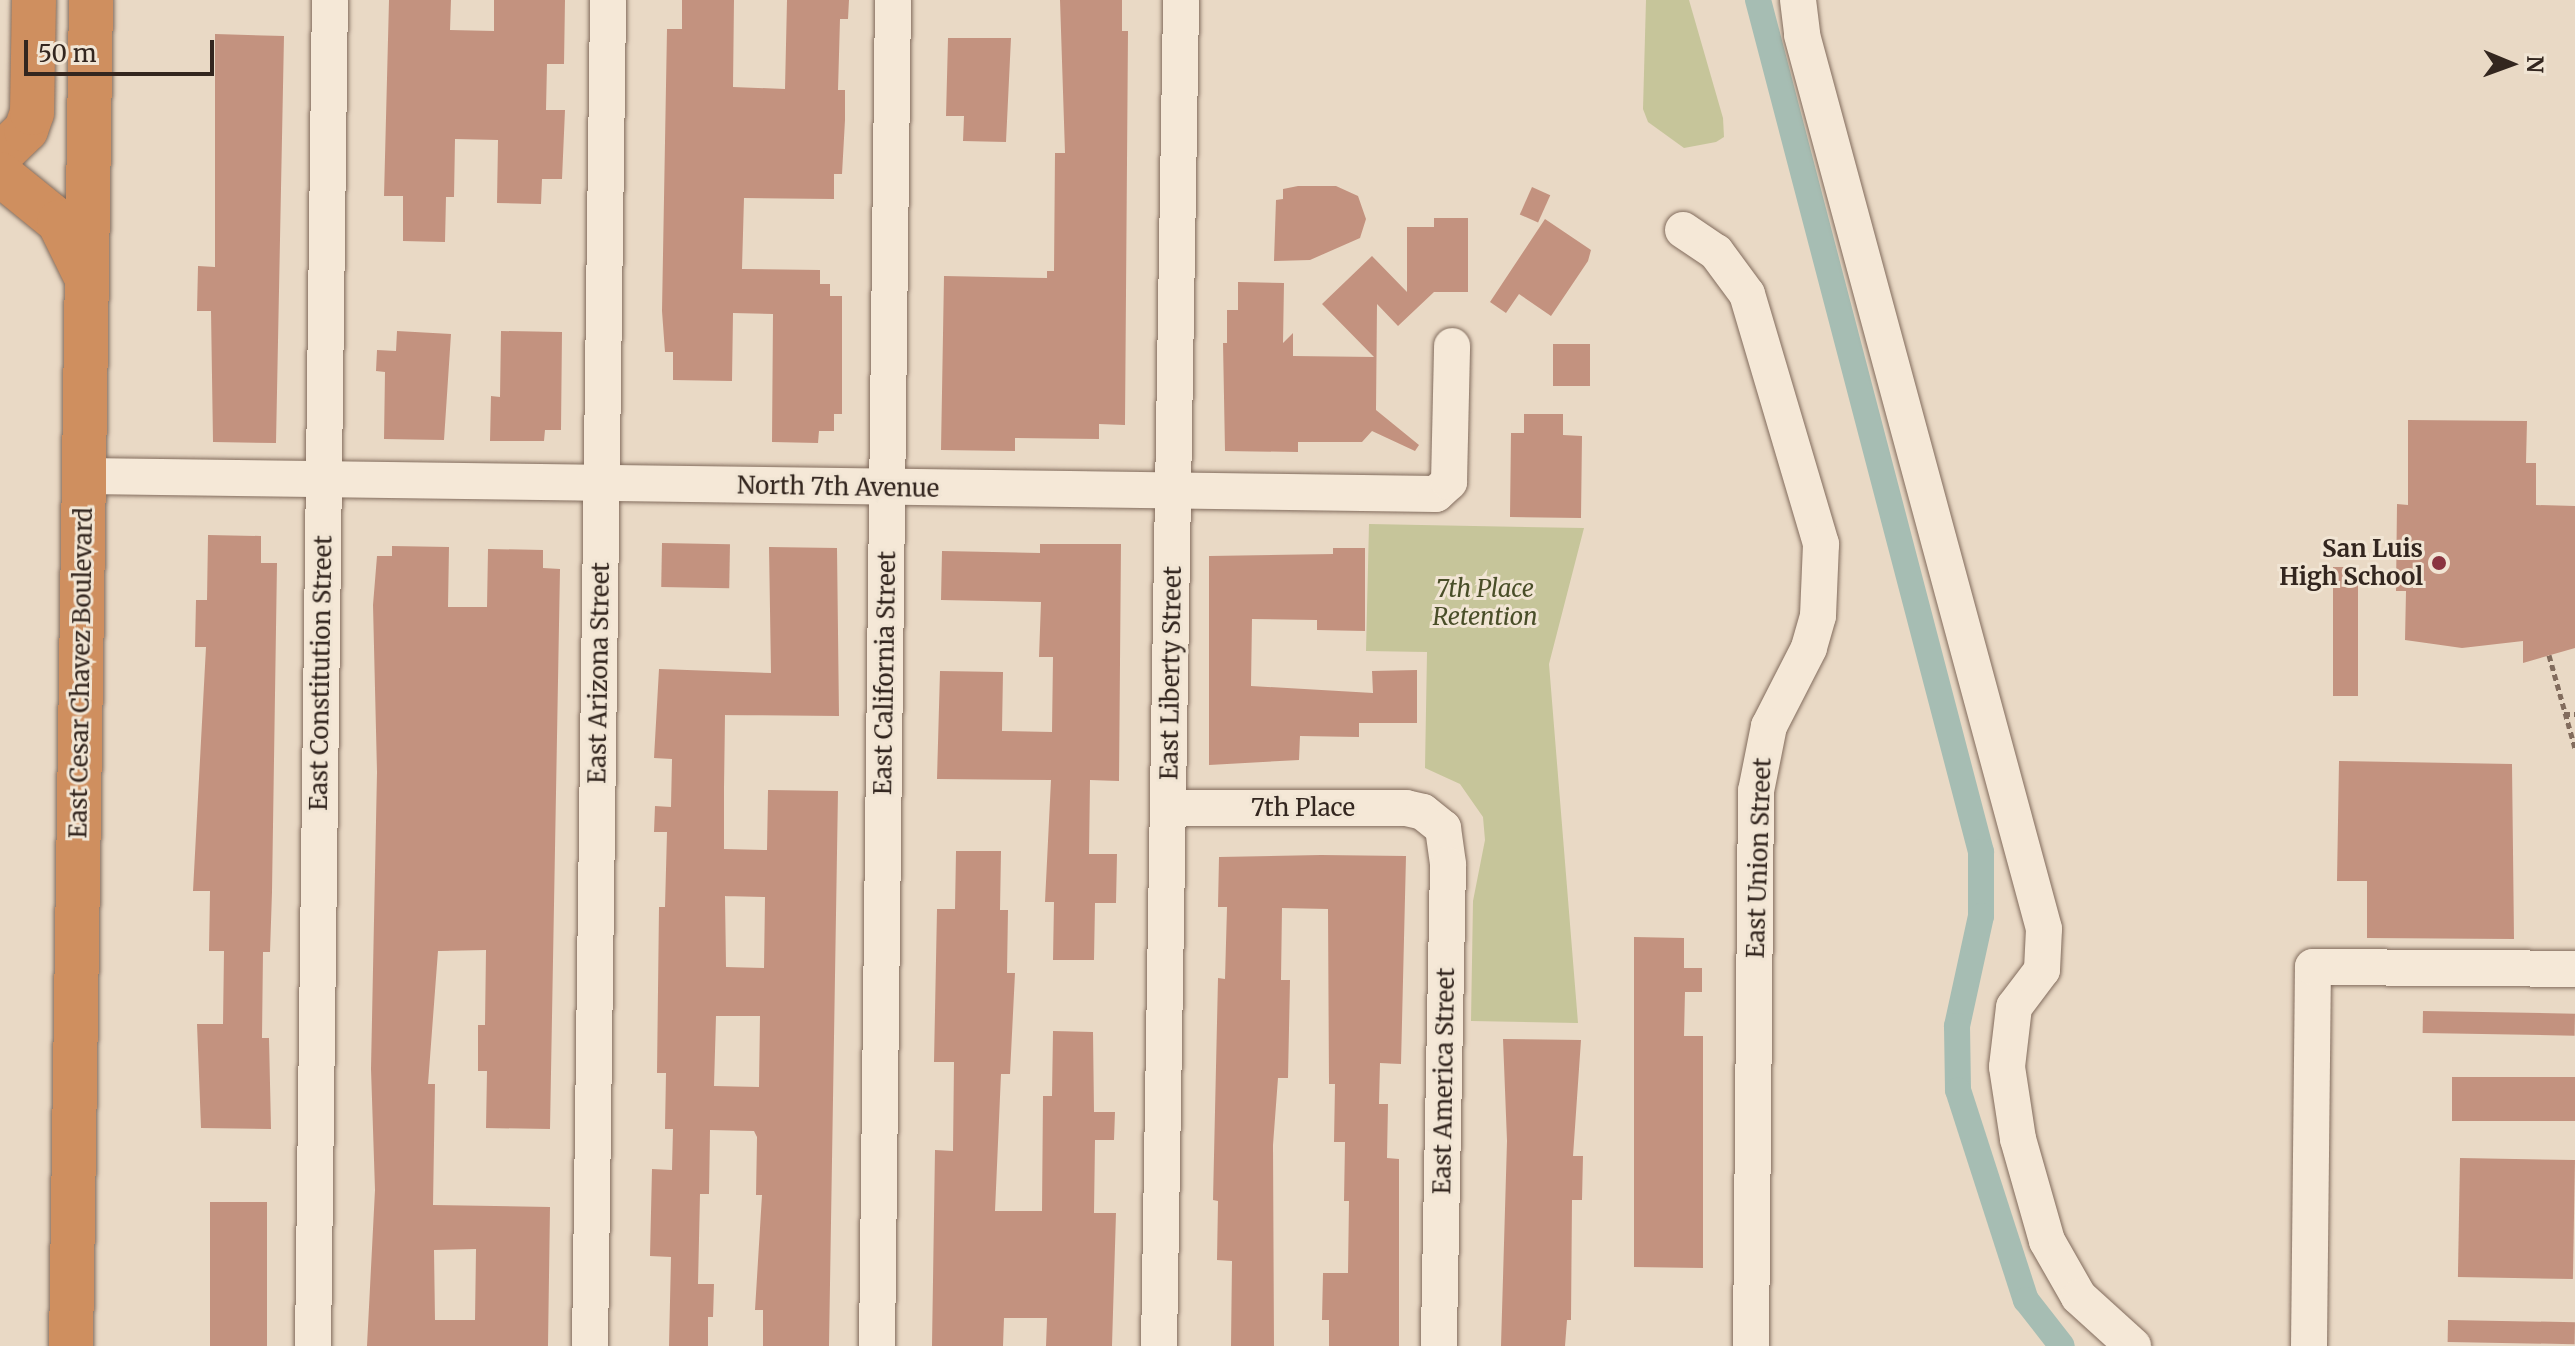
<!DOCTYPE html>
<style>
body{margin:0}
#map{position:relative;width:2575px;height:1346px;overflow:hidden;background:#e9d9c5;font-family:Merriweather,serif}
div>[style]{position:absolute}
.green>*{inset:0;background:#c6c59a}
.canal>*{height:26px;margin:-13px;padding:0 13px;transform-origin:13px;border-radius:13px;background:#a6bdb3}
.building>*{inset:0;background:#c3927f;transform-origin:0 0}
.path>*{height:5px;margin-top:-2.5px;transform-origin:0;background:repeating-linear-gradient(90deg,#826c5d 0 6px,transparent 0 10px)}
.roads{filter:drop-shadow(0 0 2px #826c5d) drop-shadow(0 0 2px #826c5d)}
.minor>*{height:36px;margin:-18px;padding:0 18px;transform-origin:18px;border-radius:18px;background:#f5e8d7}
.highway>*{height:44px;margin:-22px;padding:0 22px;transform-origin:22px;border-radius:22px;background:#cf8f5f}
.dots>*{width:22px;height:22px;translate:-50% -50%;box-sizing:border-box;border:4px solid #f1e5d4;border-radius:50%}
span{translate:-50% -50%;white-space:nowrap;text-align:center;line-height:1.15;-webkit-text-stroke:6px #f1e5d4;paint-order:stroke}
.street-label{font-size:24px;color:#33261f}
.poi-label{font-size:24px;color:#33261f;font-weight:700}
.right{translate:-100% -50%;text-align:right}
.park-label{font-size:24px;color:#494e28;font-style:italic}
.north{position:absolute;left:2471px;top:24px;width:80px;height:80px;-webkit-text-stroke:6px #f1e5d4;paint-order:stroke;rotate:91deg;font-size:22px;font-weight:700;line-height:32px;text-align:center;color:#33261f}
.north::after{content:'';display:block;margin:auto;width:28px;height:36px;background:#33261f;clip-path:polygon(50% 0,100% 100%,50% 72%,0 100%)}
.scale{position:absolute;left:24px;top:40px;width:190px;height:36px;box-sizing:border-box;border:4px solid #33261f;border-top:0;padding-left:10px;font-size:24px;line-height:28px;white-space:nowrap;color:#33261f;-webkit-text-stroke:6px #f1e5d4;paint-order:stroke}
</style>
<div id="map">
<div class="green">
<div style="clip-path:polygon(1646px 0,1689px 0,1723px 118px,1724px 137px,1716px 142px,1684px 148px,1648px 122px,1643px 109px)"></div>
<div style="clip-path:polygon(1369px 524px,1584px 528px,1549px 664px,1578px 1023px,1471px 1021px,1473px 901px,1485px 840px,1483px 817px,1460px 784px,1425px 768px,1427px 652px,1366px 651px)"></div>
</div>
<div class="canal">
<div style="left:1758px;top:0;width:881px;rotate:75.33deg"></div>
<div style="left:1981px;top:852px;width:64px;rotate:90deg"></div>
<div style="left:1981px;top:916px;width:113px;rotate:102.3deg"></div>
<div style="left:1957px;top:1026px;width:64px;rotate:89.1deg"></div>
<div style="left:1958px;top:1090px;width:221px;rotate:72.1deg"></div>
<div style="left:2026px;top:1300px;width:58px;rotate:52deg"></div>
</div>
<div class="building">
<div style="clip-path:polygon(389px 0,451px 0,450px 30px,494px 31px,494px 0,565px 0,564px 64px,547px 64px,546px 110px,565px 110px,562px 179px,542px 179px,541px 204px,497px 203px,498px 140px,455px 139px,454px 197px,446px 197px,445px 242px,403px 241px,403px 196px,384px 196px)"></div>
<div style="clip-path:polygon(682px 0,734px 0,733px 87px,785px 89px,787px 0,849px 0,848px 19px,840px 19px,838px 90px,845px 90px,845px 120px,842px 174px,834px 174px,834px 199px,744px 198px,742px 269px,820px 270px,820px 284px,830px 284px,830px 296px,842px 296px,842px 414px,834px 414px,834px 431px,819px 431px,818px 443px,772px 442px,773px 314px,733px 313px,732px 381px,673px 380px,673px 352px,665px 352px,662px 311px,667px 29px,682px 29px)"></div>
<div style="clip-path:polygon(1060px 0,1122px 0,1122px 31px,1128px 31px,1125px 425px,1099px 424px,1099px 439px,1015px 438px,1015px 451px,941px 450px,944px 276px,1047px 278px,1047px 271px,1054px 271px,1055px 153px,1065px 153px)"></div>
<div style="clip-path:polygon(215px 34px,284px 36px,276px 443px,213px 442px,211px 311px,197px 311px,198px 266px,215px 267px)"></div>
<div style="clip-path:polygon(948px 38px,1011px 38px,1006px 142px,963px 141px,964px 116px,946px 116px)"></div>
<div style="clip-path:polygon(1298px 186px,1336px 186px,1358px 196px,1366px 219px,1360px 238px,1310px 260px,1274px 261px,1276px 200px,1283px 199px,1283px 189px)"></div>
<div style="left:1532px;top:187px;width:20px;height:30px;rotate:24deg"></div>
<div style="clip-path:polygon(1434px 218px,1468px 218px,1468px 292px,1434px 292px,1398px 326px,1377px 304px,1376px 410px,1419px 445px,1415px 451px,1372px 431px,1362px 442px,1298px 442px,1298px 452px,1225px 451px,1223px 343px,1227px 343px,1227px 310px,1238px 310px,1238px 282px,1284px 283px,1283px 343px,1293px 333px,1293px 356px,1374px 357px,1322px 304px,1372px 256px,1407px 292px,1407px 227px,1434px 227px)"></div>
<div style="clip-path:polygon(1545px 219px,1591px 250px,1588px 261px,1551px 316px,1519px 294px,1506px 313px,1490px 302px)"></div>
<div style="clip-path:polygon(397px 331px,451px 334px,444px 440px,384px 439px,385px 372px,376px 371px,377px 350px,396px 351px)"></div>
<div style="clip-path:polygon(501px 331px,562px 332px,561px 430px,545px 430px,544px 441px,490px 441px,491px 396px,500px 397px)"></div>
<div style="left:1553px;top:344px;width:37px;height:42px"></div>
<div style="clip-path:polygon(1524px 414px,1563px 414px,1563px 435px,1582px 436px,1581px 518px,1510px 517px,1511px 433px,1524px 433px)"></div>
<div style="clip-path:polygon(2408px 420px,2527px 421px,2526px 463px,2536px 463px,2536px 505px,2575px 506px,2575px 648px,2523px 663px,2523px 641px,2462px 648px,2405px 640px,2406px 591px,2396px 591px,2397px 504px,2408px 505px)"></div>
<div style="clip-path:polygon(208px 535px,261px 536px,261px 563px,277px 563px,272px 892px,270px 952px,263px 952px,262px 1038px,269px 1038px,271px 1129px,201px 1128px,197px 1024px,223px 1024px,224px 951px,209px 951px,210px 891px,193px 891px,206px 647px,195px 647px,196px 600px,207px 600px)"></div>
<div style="left:662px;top:543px;width:68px;height:44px;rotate:1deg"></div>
<div style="clip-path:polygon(1040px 544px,1121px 544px,1119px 781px,1090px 780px,1089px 854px,1117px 854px,1116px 903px,1095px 903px,1094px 960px,1053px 960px,1054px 902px,1045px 902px,1051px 780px,937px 779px,940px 671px,1003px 672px,1002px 731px,1052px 732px,1053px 657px,1039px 657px,1041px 602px,941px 600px,942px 551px,1040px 553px)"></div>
<div style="clip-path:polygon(evenodd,392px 546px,449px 547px,448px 607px,487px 607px,488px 549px,543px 550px,543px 568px,560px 569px,550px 1129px,486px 1128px,487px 1071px,478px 1071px,478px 1025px,485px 1025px,486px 950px,438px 951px,428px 1084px,435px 1084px,433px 1205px,550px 1207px,548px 1346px,367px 1346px,375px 1190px,371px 1069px,377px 772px,373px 605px,377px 556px,392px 556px,392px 546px,476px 1249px,475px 1320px,435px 1320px,434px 1250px,476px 1249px)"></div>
<div style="clip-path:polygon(evenodd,769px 547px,837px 548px,839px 716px,725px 715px,724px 789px,724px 849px,767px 850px,768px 790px,838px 791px,829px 1346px,763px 1346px,763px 1310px,755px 1310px,762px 1195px,756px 1195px,757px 1137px,754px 1131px,710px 1130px,709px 1194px,700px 1194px,698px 1284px,714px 1284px,713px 1317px,708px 1317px,708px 1346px,669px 1346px,671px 1257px,650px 1256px,652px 1169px,672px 1170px,673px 1129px,665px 1129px,666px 1073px,657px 1073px,659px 907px,665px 907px,667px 832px,654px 832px,655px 806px,671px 807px,672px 759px,654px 758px,659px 669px,771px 673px,769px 547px,725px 896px,765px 897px,764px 968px,726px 967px,725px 896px,769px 547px,716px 1016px,760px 1016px,759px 1087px,714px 1086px,716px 1016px)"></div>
<div style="clip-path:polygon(1333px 548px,1365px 548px,1365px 631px,1317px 630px,1317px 620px,1252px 619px,1251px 686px,1373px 693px,1372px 671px,1417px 670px,1417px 723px,1359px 723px,1359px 737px,1300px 736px,1299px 760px,1209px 765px,1209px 556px,1333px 554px)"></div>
<div style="left:2333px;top:567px;width:25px;height:129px"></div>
<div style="clip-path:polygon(2339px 761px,2512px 764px,2514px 939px,2367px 938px,2367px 881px,2337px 881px)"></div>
<div style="clip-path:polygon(956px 851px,1001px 851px,1000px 910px,1008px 910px,1007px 973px,1015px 973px,1010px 1074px,1001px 1074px,995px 1211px,1042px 1211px,1043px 1096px,1052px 1096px,1053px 1031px,1093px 1032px,1094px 1112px,1115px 1112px,1114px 1140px,1095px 1140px,1094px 1213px,1116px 1213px,1112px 1346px,1046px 1346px,1047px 1318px,1004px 1318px,1003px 1346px,932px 1346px,935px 1150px,953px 1151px,954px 1062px,934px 1062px,937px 909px,955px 909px)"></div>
<div style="clip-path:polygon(1321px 855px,1406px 856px,1401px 1064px,1380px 1063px,1379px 1104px,1388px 1104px,1387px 1158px,1399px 1159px,1399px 1346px,1329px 1346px,1329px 1320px,1322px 1320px,1323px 1273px,1348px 1273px,1349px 1201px,1344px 1201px,1345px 1142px,1334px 1142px,1335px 1084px,1329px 1084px,1328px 909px,1282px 908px,1281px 980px,1290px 980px,1288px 1078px,1278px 1078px,1273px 1145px,1274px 1346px,1231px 1346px,1232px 1261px,1217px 1260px,1218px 1201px,1213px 1200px,1218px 978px,1225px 979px,1227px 907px,1218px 907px,1219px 857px)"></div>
<div style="clip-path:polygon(1634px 937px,1684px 938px,1684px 968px,1702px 968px,1702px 992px,1685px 992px,1684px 1036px,1703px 1036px,1703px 1268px,1634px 1267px)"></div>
<div style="left:2423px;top:1011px;width:152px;height:22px;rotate:1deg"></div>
<div style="clip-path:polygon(1503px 1039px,1581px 1040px,1573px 1156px,1583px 1156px,1582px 1200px,1572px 1200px,1571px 1320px,1567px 1320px,1565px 1346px,1501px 1346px,1507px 1141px)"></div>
<div style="left:2452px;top:1077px;width:123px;height:44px"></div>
<div style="left:2460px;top:1158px;width:115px;height:119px;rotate:1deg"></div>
<div style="left:210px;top:1202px;width:57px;height:144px"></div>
<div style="left:2448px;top:1320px;width:127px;height:22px;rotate:1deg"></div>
</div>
<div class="path">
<div style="left:2549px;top:655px;width:97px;rotate:74.4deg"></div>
<div style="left:2564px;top:714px;width:11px"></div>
</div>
<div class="roads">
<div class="minor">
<div style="left:1798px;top:0;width:35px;rotate:83deg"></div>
<div style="left:1802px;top:35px;width:926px;rotate:74.85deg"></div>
<div style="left:2044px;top:929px;width:41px;rotate:92.8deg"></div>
<div style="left:2042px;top:970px;width:46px;rotate:127.1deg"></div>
<div style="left:2014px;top:1007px;width:60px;rotate:96.7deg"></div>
<div style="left:2007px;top:1067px;width:73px;rotate:81.3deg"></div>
<div style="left:2018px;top:1139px;width:106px;rotate:74.1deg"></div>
<div style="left:2047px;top:1241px;width:64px;rotate:60.3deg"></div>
<div style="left:2079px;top:1297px;width:73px;rotate:42.2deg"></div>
<div style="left:1683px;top:230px;width:40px;rotate:34deg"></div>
<div style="left:1716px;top:252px;width:52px;rotate:53.6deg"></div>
<div style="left:1747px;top:294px;width:261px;rotate:73.5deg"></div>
<div style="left:1821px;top:544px;width:72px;rotate:92.4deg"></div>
<div style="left:1818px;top:616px;width:33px;rotate:106deg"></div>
<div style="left:1809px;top:648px;width:88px;rotate:117.1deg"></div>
<div style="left:1769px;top:726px;width:66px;rotate:101.3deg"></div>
<div style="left:1756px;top:791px;width:555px;rotate:90.52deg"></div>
<div style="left:85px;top:476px;width:1351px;rotate:0.76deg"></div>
<div style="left:1436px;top:494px;width:18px;rotate:-43deg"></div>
<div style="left:1449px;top:482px;width:136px;rotate:-88.7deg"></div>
<div style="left:1169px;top:808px;width:237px"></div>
<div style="left:1406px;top:808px;width:17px;rotate:13deg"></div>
<div style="left:1423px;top:812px;width:26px;rotate:39deg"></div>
<div style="left:1443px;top:828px;width:37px;rotate:82deg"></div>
<div style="left:1448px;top:865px;width:481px;rotate:91.1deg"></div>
<div style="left:313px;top:1346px;width:1346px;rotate:-89.28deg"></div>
<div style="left:590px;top:1346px;width:1346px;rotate:-89.23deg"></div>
<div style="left:877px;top:1346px;width:1346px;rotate:-89.32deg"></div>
<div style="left:1159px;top:1346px;width:1346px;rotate:-89.06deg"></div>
<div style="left:2309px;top:1346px;width:379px;rotate:-89.4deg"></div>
<div style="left:2313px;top:967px;width:262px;rotate:0.4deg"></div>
</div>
<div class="highway">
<div style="left:0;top:155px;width:36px;rotate:-44deg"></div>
<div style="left:26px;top:130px;width:18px;rotate:-71deg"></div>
<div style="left:32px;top:113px;width:113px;rotate:-89deg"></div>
<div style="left:0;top:174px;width:76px;rotate:39.1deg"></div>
<div style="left:59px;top:222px;width:57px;rotate:63.9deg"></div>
<div style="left:71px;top:1346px;width:1346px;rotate:-89.15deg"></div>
</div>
</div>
<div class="dots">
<div style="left:2439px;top:563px;background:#8a3440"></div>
</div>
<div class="street-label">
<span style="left:838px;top:487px;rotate:1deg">North 7th Avenue</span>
<span style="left:81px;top:673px;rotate:-89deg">East Cesar Chavez Boulevard</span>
<span style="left:321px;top:673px;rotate:-89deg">East Constitution Street</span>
<span style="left:599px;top:673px;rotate:-89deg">East Arizona Street</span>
<span style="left:885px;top:673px;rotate:-89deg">East California Street</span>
<span style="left:1171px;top:673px;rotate:-89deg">East Liberty Street</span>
<span style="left:1303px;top:808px">7th Place</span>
<span style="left:1759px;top:858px;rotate:-88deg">East Union Street</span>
<span style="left:1444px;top:1081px;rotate:-89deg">East America Street</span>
</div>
<div class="poi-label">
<span class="right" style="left:2423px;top:563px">San Luis<br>High School</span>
</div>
<div class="park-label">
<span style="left:1485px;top:603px">7th Place<br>Retention</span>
</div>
<div class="north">N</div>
<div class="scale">50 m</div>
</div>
